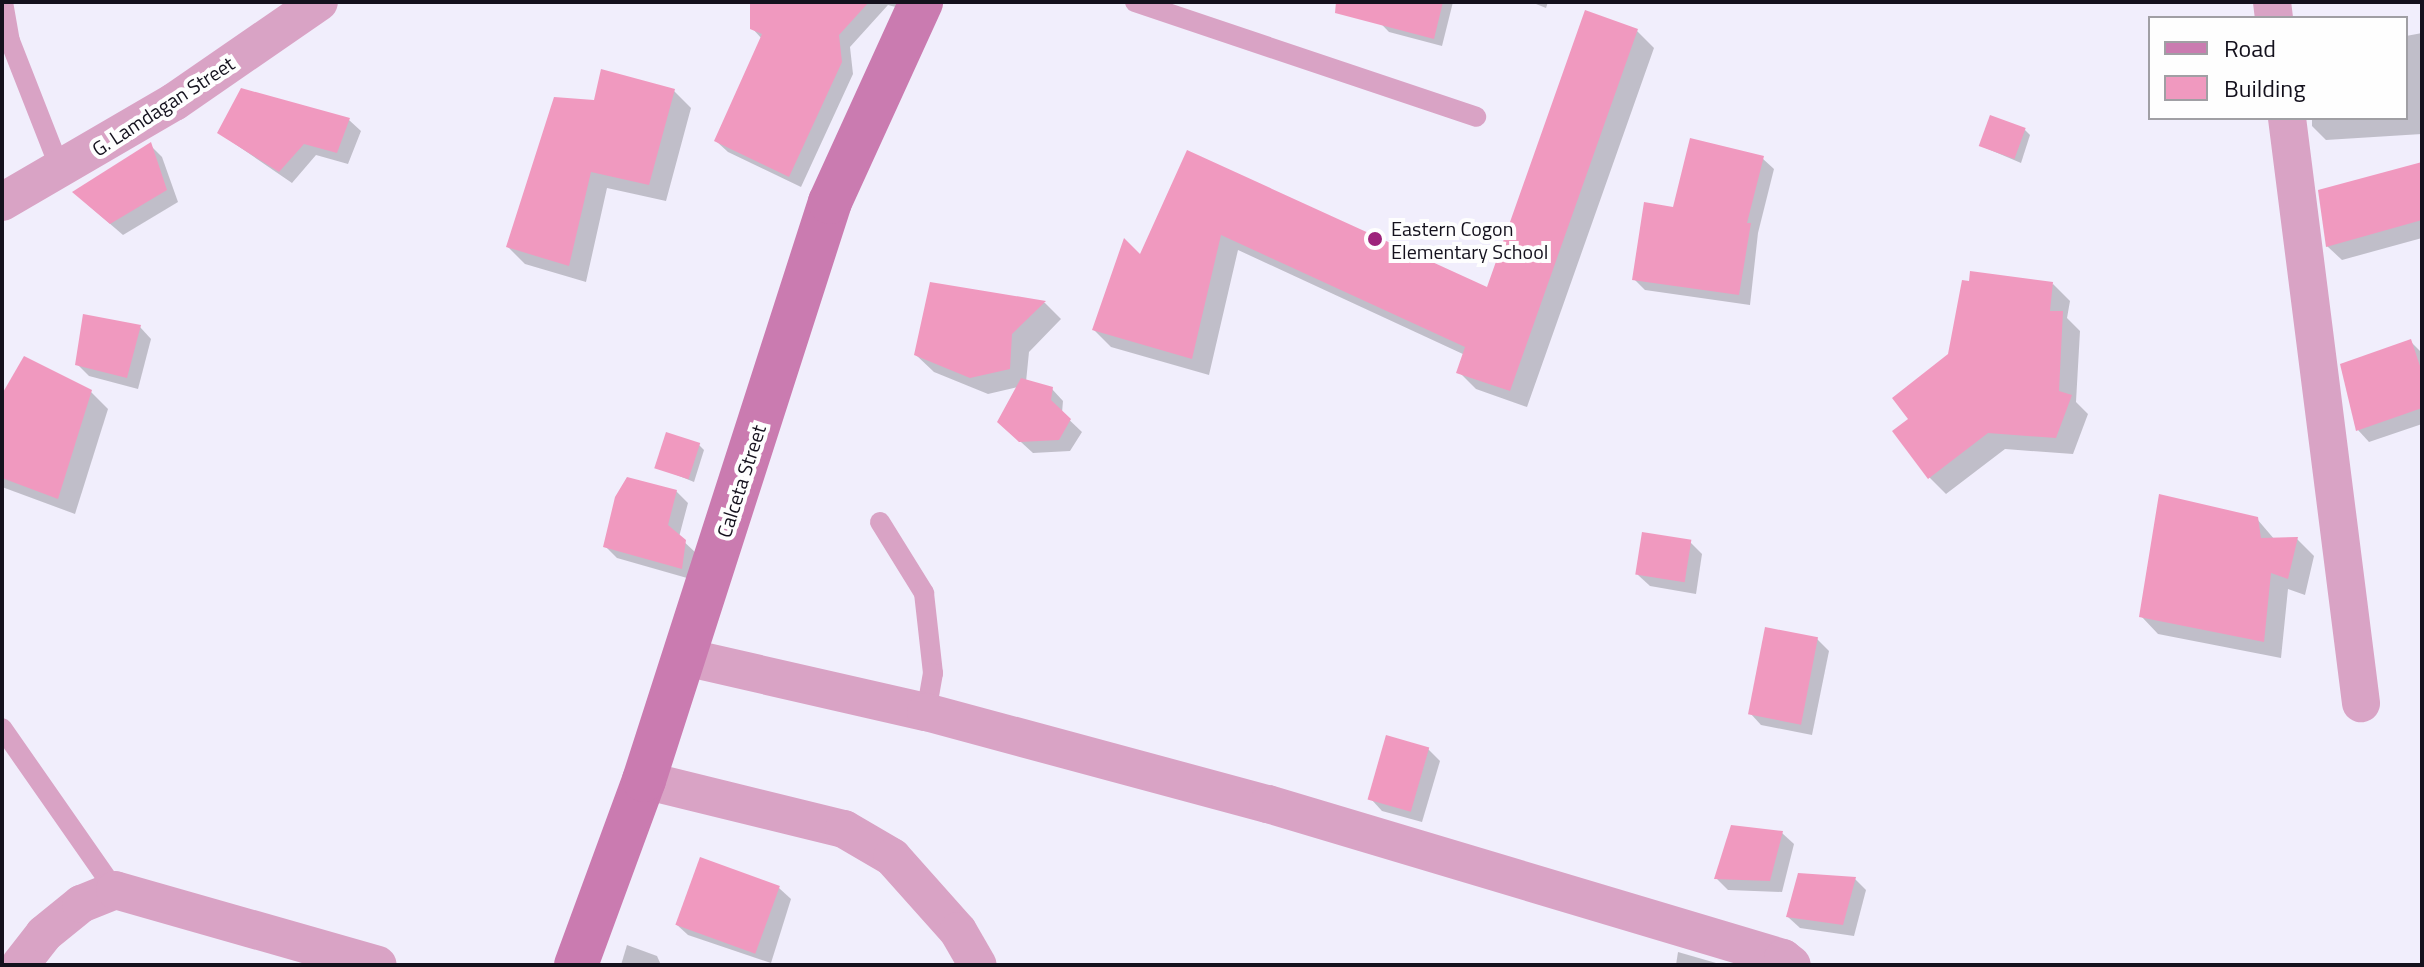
<!DOCTYPE html>
<style>
body{margin:0}
#map{position:relative;width:2424px;height:967px;overflow:hidden;background:#f1eefc;font-family:"Titillium Web",sans-serif}
div>[style]{position:absolute}
.shadow>*{inset:0;background:#0003}
.building>*{inset:0;background:#f099bf;transform-origin:0 0}
.service>*{height:20px;margin:-10px;padding:0 10px;transform-origin:10px;border-radius:10px;background:#d9a3c5}
.minor>*{height:38px;margin:-19px;padding:0 19px;transform-origin:19px;border-radius:19px;background:#d9a3c5}
.secondary>*{height:44px;margin:-22px;padding:0 22px;transform-origin:22px;border-radius:22px;background:#ca7bb0}
.dots>*{width:22px;height:22px;translate:-50% -50%;box-sizing:border-box;border:4px solid #fefefe;border-radius:50%}
span{translate:-50% -50%;white-space:nowrap;text-align:center;line-height:1.15;-webkit-text-stroke:8px #fefefe;paint-order:stroke}
.street-label{font-size:20px;color:#14111d}
.poi-label{font-size:20px;color:#14111d}
.left{translate:0 -50%;text-align:left}
.frame{position:absolute;inset:0;border:4px solid #14111d;pointer-events:none}
.legend{position:absolute;left:2148px;top:16px;width:260px;height:104px;box-sizing:border-box;background:#fefefe;border:2px solid #a09fa4;margin:0;padding:10px 14px;list-style:none;font-size:24px;color:#14111d}
.legend li{display:flex;align-items:center;gap:16px;height:40px}
.legend b{width:40px;border:2px solid #a09fa4}
</style>
<div id="map">
<div class="shadow">
<div style="clip-path:polygon(752px 2px,911px 2px,907px 10px,888px 5px,850px 47px,853px 74px,801px 187px,728px 152px,716px 141px,762px 39px,752px 28px)"></div>
<div style="clip-path:polygon(1360px 2px,1453px 2px,1442px 46px,1389px 32px)"></div>
<div style="clip-path:polygon(1531px 2px,1548px 2px,1546px 8px)"></div>
<div style="clip-path:polygon(1637px 31px,1654px 48px,1527px 407px,1476px 389px,1459px 372px,1465px 355px,1238px 250px,1209px 375px,1111px 347px,1094px 330px,1141px 258px,1188px 152px,1488px 290px)"></div>
<div style="clip-path:polygon(2422px 33px,2422px 134px,2326px 140px,2312px 126px,2312px 118px,2406px 118px,2406px 36px)"></div>
<div style="clip-path:polygon(674px 91px,691px 108px,666px 201px,607px 188px,586px 282px,525px 264px,508px 247px,596px 103px)"></div>
<div style="clip-path:polygon(349px 120px,361px 131px,348px 164px,316px 155px,292px 183px,219px 133px)"></div>
<div style="clip-path:polygon(2025px 130px,2030px 135px,2021px 163px,1981px 146px)"></div>
<div style="clip-path:polygon(150px 145px,162px 157px,178px 202px,123px 235px,87px 204px)"></div>
<div style="clip-path:polygon(1762px 158px,1774px 169px,1758px 233px,1750px 305px,1645px 290px,1634px 279px)"></div>
<div style="clip-path:polygon(2422px 164px,2422px 238px,2342px 260px,2327px 246px)"></div>
<div style="clip-path:polygon(2053px 284px,2070px 301px,2067px 318px,2080px 331px,2076px 402px,2088px 414px,2073px 454px,2005px 449px,1946px 494px,1929px 477px,1911px 419px)"></div>
<div style="clip-path:polygon(931px 285px,1045px 303px,1061px 319px,1029px 352px,1026px 382px,1052px 389px,1063px 401px,1062px 413px,1082px 432px,1070px 451px,1033px 453px,1011px 433px,1018px 387px,988px 394px,934px 372px,916px 355px)"></div>
<div style="clip-path:polygon(140px 327px,151px 339px,138px 389px,89px 376px,77px 364px)"></div>
<div style="clip-path:polygon(2410px 341px,2422px 353px,2422px 424px,2369px 442px,2358px 430px,2343px 365px)"></div>
<div style="clip-path:polygon(91px 392px,108px 409px,75px 514px,2px 487px,2px 398px)"></div>
<div style="clip-path:polygon(699px 445px,704px 450px,694px 482px,657px 467px)"></div>
<div style="clip-path:polygon(676px 491px,688px 503px,679px 537px,697px 554px,694px 580px,617px 558px,605px 546px)"></div>
<div style="clip-path:polygon(2257px 519px,2275px 540px,2297px 539px,2314px 556px,2305px 595px,2288px 589px,2281px 658px,2158px 634px,2141px 616px)"></div>
<div style="clip-path:polygon(1690px 542px,1702px 554px,1696px 594px,1650px 586px,1638px 575px)"></div>
<div style="clip-path:polygon(1817px 639px,1829px 651px,1812px 735px,1761px 725px,1750px 713px)"></div>
<div style="clip-path:polygon(1428px 749px,1440px 761px,1422px 822px,1382px 811px,1371px 799px)"></div>
<div style="clip-path:polygon(1782px 833px,1794px 844px,1782px 892px,1728px 890px,1716px 878px)"></div>
<div style="clip-path:polygon(1855px 879px,1866px 890px,1854px 936px,1800px 928px,1788px 917px)"></div>
<div style="clip-path:polygon(779px 888px,791px 899px,771px 963px,688px 935px,676px 924px)"></div>
<div style="clip-path:polygon(627px 945px,657px 956px,661px 965px,621px 965px)"></div>
<div style="clip-path:polygon(1678px 952px,1723px 965px,1676px 965px)"></div>
</div>
<div class="building">
<div style="clip-path:polygon(750px 2px,869px 2px,839px 35px,842px 62px,789px 177px,714px 141px,762px 34px,750px 29px)"></div>
<div style="clip-path:polygon(1336px 2px,1443px 2px,1434px 39px,1335px 13px)"></div>
<div style="clip-path:polygon(1585px 10px,1638px 29px,1510px 391px,1456px 373px,1465px 347px,1221px 235px,1192px 359px,1092px 330px,1124px 238px,1140px 254px,1187px 150px,1487px 287px)"></div>
<div style="clip-path:polygon(601px 69px,675px 89px,649px 185px,591px 172px,569px 266px,506px 247px,554px 97px,594px 100px)"></div>
<div style="clip-path:polygon(241px 88px,350px 118px,337px 153px,304px 144px,279px 172px,217px 133px)"></div>
<div style="left:1990px;top:115px;width:38px;height:33px;rotate:20deg"></div>
<div style="clip-path:polygon(1690px 138px,1764px 156px,1747px 223px,1751px 223px,1739px 295px,1632px 280px,1644px 202px,1673px 207px)"></div>
<div style="clip-path:polygon(151px 142px,167px 190px,110px 224px,72px 192px)"></div>
<div style="clip-path:polygon(2422px 162px,2422px 220px,2326px 247px,2318px 190px)"></div>
<div style="clip-path:polygon(1970px 271px,2053px 282px,2050px 311px,2063px 311px,2059px 391px,2072px 395px,2056px 438px,1988px 433px,1928px 479px,1892px 431px,1908px 419px,1892px 398px,1948px 354px,1962px 280px,1969px 281px)"></div>
<div style="clip-path:polygon(930px 282px,1046px 301px,1012px 334px,1010px 369px,970px 378px,914px 355px)"></div>
<div style="clip-path:polygon(83px 314px,141px 325px,127px 378px,75px 365px)"></div>
<div style="clip-path:polygon(2411px 339px,2422px 372px,2422px 408px,2356px 431px,2340px 364px)"></div>
<div style="clip-path:polygon(24px 356px,92px 390px,58px 499px,2px 478px,2px 394px)"></div>
<div style="clip-path:polygon(1021px 378px,1053px 387px,1051px 400px,1071px 419px,1059px 440px,1019px 442px,997px 422px)"></div>
<div style="left:666px;top:432px;width:36px;height:38px;rotate:18deg"></div>
<div style="clip-path:polygon(627px 477px,677px 490px,668px 525px,686px 540px,682px 569px,603px 547px,615px 497px)"></div>
<div style="clip-path:polygon(2159px 494px,2258px 517px,2261px 538px,2298px 537px,2288px 579px,2271px 573px,2264px 642px,2139px 617px)"></div>
<div style="left:1642px;top:532px;width:50px;height:43px;rotate:9deg"></div>
<div style="left:1765px;top:627px;width:54px;height:89px;rotate:11deg"></div>
<div style="left:1386px;top:735px;width:45px;height:67px;rotate:16deg"></div>
<div style="clip-path:polygon(1731px 825px,1783px 831px,1770px 881px,1714px 879px)"></div>
<div style="left:700px;top:857px;width:85px;height:72px;rotate:20deg"></div>
<div style="clip-path:polygon(1798px 873px,1856px 877px,1843px 925px,1786px 917px)"></div>
</div>
<div class="service">
<div style="left:3px;top:2px;width:40px;rotate:80deg"></div>
<div style="left:10px;top:41px;width:140px;rotate:68.6deg"></div>
<div style="left:1135px;top:2px;width:360px;rotate:18.6deg"></div>
<div style="left:880px;top:522px;width:84px;rotate:58.2deg"></div>
<div style="left:924px;top:593px;width:81px;rotate:83.6deg"></div>
<div style="left:933px;top:673px;width:40px;rotate:100deg"></div>
<div style="left:2px;top:728px;width:198px;rotate:55.1deg"></div>
</div>
<div class="minor">
<div style="left:2272px;top:2px;width:16px;rotate:83deg"></div>
<div style="left:2287px;top:118px;width:590px;rotate:82.79deg"></div>
<div style="left:2px;top:202px;width:199px;rotate:-30.2deg"></div>
<div style="left:174px;top:102px;width:176px;rotate:-34.6deg"></div>
<div style="left:685px;top:657px;width:247px;rotate:12.9deg"></div>
<div style="left:926px;top:712px;width:354px;rotate:15.1deg"></div>
<div style="left:1268px;top:804px;width:538px;rotate:16.65deg"></div>
<div style="left:1783px;top:958px;width:11px;rotate:38deg"></div>
<div style="left:644px;top:780px;width:206px;rotate:13.8deg"></div>
<div style="left:844px;top:829px;width:56px;rotate:30.3deg"></div>
<div style="left:892px;top:857px;width:99px;rotate:48.3deg"></div>
<div style="left:958px;top:931px;width:39px;rotate:60deg"></div>
<div style="left:20px;top:965px;width:39px;rotate:-52deg"></div>
<div style="left:44px;top:934px;width:48px;rotate:-39deg"></div>
<div style="left:81px;top:904px;width:37px;rotate:-22deg"></div>
<div style="left:115px;top:890px;width:273px;rotate:15.9deg"></div>
</div>
<div class="secondary">
<div style="left:576px;top:965px;width:197px;rotate:-69.8deg"></div>
<div style="left:644px;top:780px;width:607px;rotate:-72.16deg"></div>
<div style="left:830px;top:202px;width:220px;rotate:-65.5deg"></div>
</div>
<div class="dots">
<div style="left:1375px;top:239px;background:#9d237b"></div>
</div>
<div class="street-label">
<span style="left:163px;top:106px;rotate:-33deg">G. Lamdagan Street</span>
<span style="left:741px;top:481px;rotate:-72deg">Calceta Street</span>
</div>
<div class="poi-label">
<span class="left" style="left:1391px;top:240px">Eastern Cogon<br>Elementary School</span>
</div>
<div class="frame"></div>
<ul class="legend">
<li><b style="height:10px;background:#ca7bb0"></b>Road</li>
<li><b style="height:22px;background:#f099bf"></b>Building</li>
</ul>
</div>
